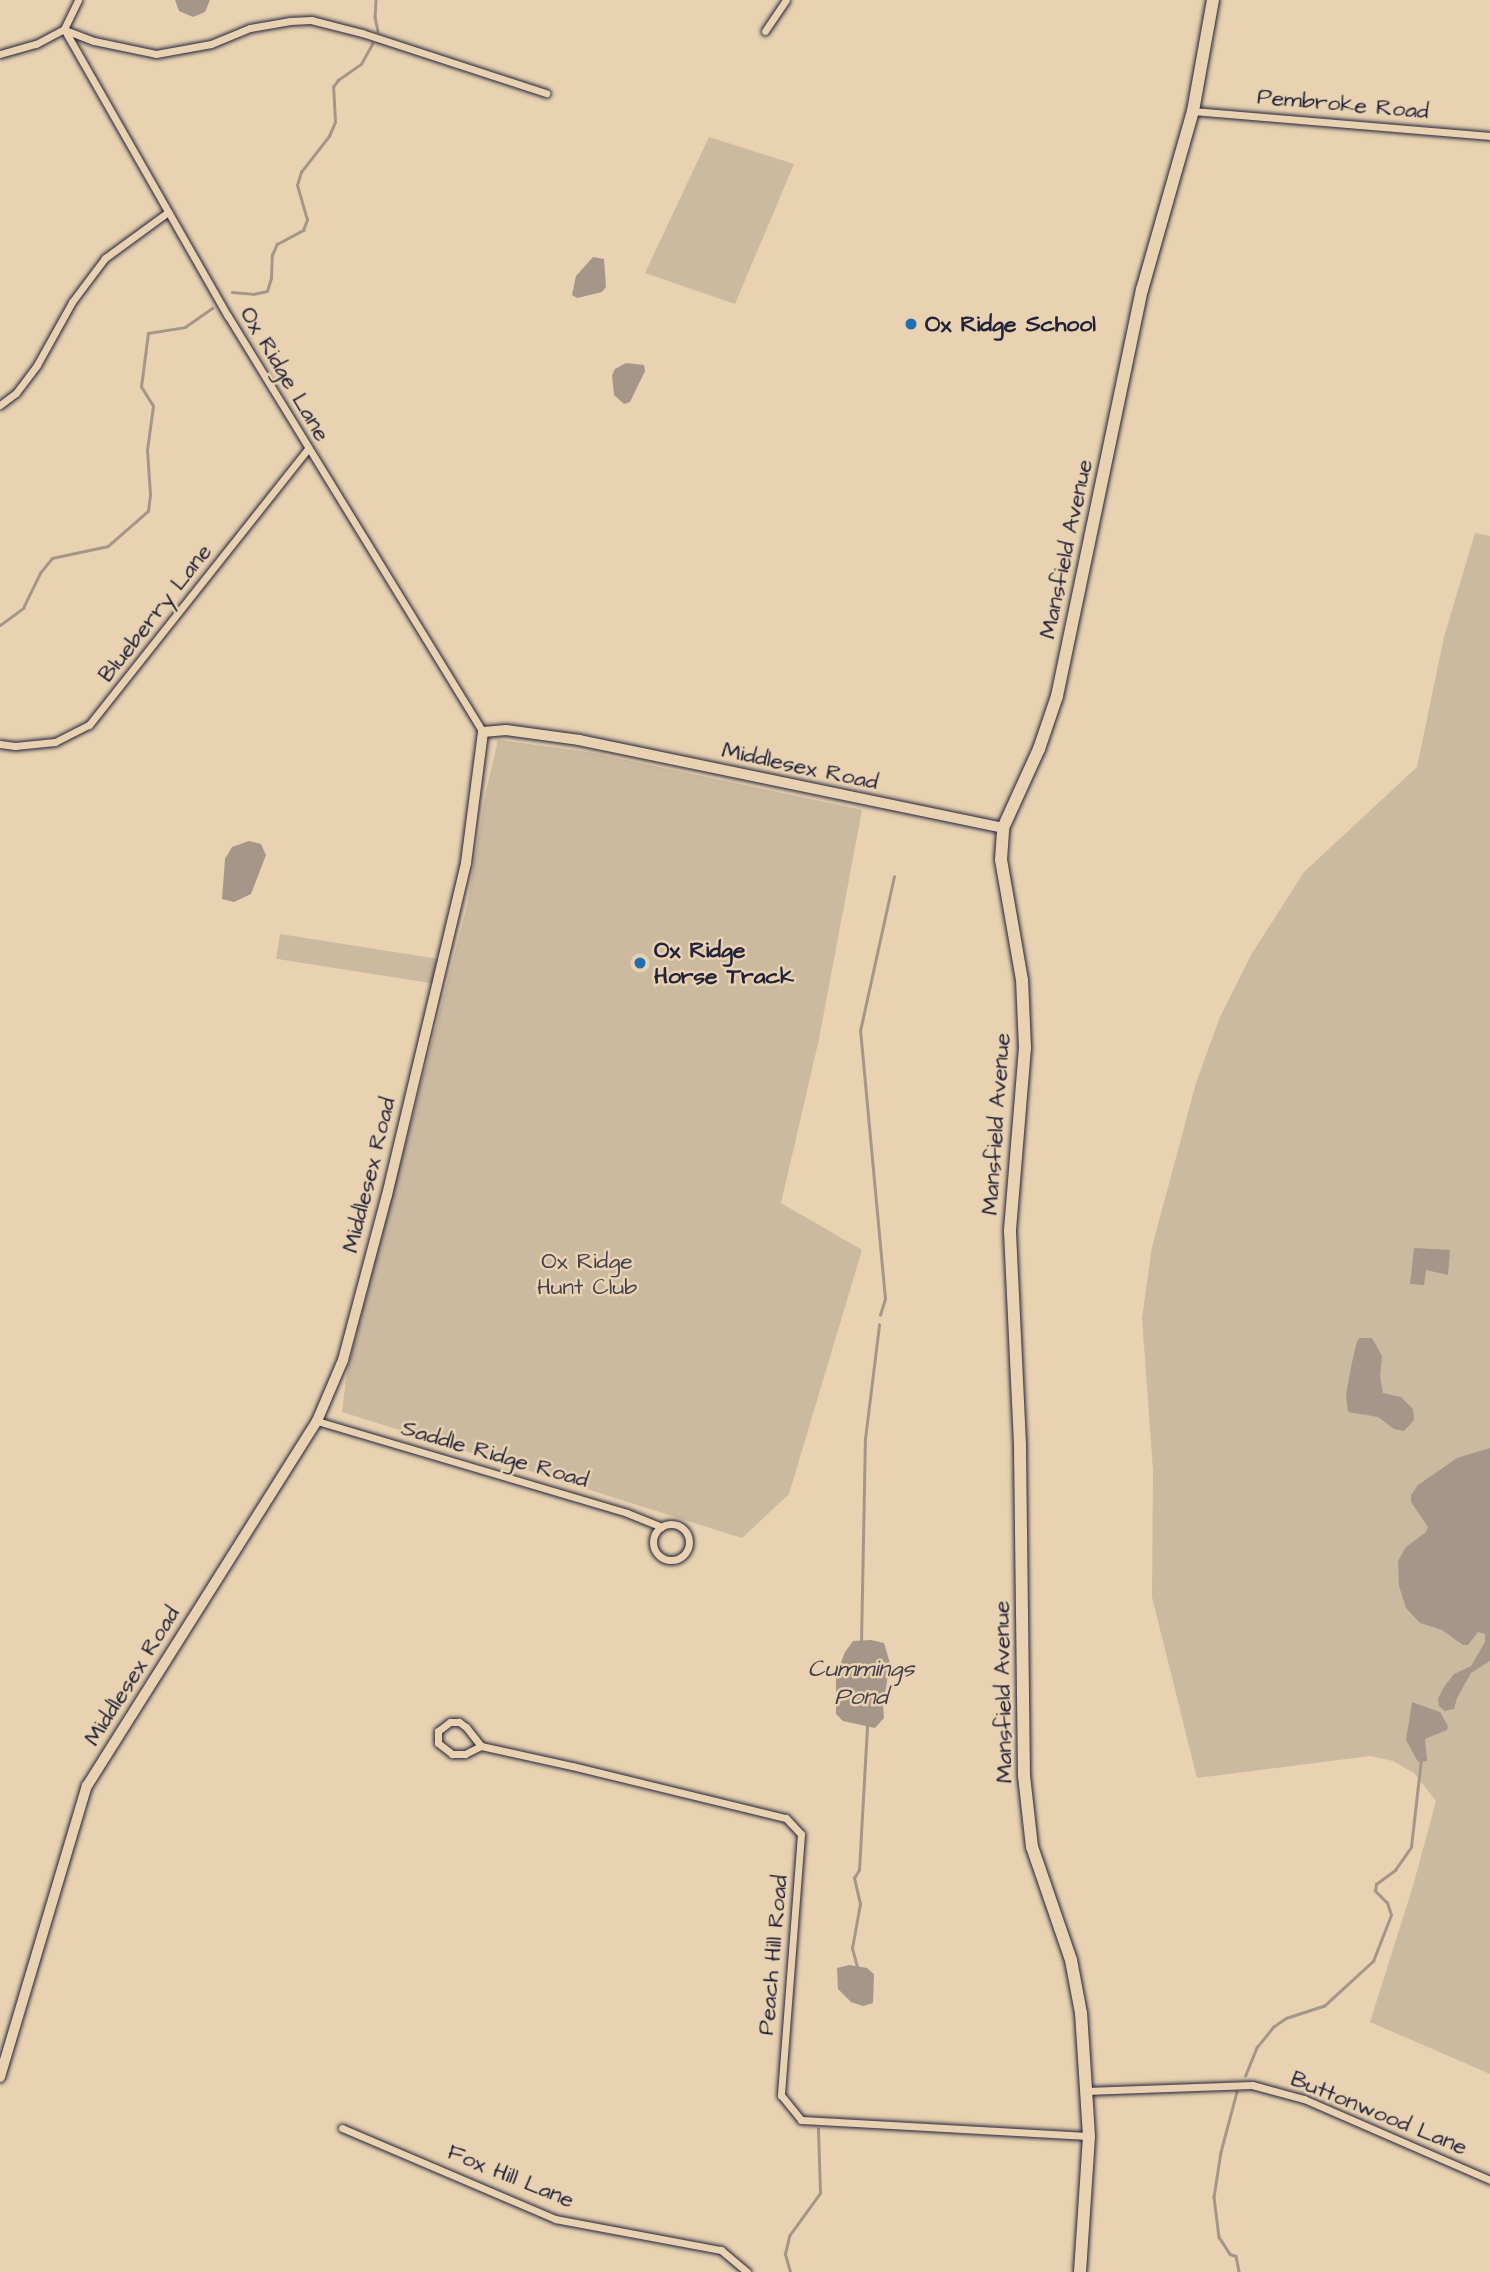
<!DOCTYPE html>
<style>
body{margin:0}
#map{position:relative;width:1490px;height:2272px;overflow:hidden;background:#e8d2b1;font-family:"Architects Daughter",sans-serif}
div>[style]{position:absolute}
.green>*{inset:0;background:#cbb9a0;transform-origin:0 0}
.water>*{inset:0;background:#a59689}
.stream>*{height:2.5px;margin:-1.25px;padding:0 1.25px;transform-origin:1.25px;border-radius:1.25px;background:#a59689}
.roads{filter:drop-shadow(0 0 2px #22223b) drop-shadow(0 0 2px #22223b)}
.minor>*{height:7px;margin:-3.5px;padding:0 3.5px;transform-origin:3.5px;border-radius:3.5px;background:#e8d2b1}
.minor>.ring{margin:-3.5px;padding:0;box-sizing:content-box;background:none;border:7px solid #e8d2b1;border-radius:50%}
.secondary>*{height:10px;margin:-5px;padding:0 5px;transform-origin:5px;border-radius:5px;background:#e8d2b1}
.primary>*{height:12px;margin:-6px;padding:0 6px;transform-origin:6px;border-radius:6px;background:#e8d2b1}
.dots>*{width:19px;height:19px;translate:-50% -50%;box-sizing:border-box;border:4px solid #e8d2b1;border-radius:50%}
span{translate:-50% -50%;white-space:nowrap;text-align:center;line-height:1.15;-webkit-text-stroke:5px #e8d2b1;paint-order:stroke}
.street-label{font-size:23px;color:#22223b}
.poi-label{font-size:23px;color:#22223b;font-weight:700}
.left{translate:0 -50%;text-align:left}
.park-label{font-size:23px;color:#44404f}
.water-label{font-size:24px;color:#433f4e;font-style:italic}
</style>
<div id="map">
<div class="green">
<div style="clip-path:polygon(709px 137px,794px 164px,735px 304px,645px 273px)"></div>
<div style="clip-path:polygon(1475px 533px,1490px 536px,1490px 2074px,1370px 2022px,1413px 1886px,1436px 1801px,1414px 1773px,1393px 1761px,1370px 1756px,1197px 1778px,1152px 1597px,1153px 1471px,1142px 1318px,1152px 1247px,1196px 1083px,1220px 1017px,1251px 955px,1304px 872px,1417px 767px,1444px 637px)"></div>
<div style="clip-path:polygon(498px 740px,588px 752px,862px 810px,819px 1039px,781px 1203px,862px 1250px,789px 1494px,742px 1538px,342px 1412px,347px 1371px,467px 906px,485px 796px)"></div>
<div style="left:280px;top:934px;width:159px;height:25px;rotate:9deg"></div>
</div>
<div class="water">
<div style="clip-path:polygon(175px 0,210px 0,205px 12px,193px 17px,179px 11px)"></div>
<div style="clip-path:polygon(593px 257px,604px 259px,606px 287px,602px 292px,577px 298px,572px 295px,576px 276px)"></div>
<div style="clip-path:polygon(626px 363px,644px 365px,645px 371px,630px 402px,624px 404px,614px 395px,612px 375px,615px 369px)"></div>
<div style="clip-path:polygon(249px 841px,261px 844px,266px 855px,251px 894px,234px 902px,222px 899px,225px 859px,232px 847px)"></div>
<div style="clip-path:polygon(1414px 1248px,1450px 1250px,1448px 1275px,1426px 1270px,1424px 1285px,1410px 1284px)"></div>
<div style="clip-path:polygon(1360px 1338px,1372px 1338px,1382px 1356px,1380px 1376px,1383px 1393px,1401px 1397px,1413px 1409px,1414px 1420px,1404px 1431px,1394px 1429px,1378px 1417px,1348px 1412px,1346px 1395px,1351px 1367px,1357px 1341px)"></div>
<div style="clip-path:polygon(1490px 1448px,1490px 1661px,1471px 1673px,1457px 1698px,1454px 1709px,1445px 1711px,1439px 1706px,1438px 1699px,1444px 1687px,1454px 1674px,1471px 1666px,1485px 1642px,1485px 1634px,1478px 1632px,1468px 1645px,1463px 1645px,1442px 1630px,1420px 1623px,1406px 1608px,1399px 1586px,1398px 1561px,1406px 1547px,1426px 1532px,1428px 1527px,1411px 1502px,1411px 1495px,1418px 1485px,1457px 1458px)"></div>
<div style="clip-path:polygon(871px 1640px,884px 1643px,890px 1663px,883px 1706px,884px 1718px,875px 1728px,843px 1721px,836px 1714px,836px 1675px,845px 1652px,853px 1641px)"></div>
<div style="clip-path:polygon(1412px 1702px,1440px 1712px,1448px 1726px,1447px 1730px,1425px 1739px,1427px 1761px,1418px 1762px,1406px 1740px)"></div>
<div style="clip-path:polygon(849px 1965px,867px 1968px,874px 1974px,873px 2003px,863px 2006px,851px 2002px,838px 1989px,837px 1968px)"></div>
</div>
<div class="stream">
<div style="left:376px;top:0;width:17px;rotate:93deg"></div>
<div style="left:375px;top:17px;width:14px;rotate:78deg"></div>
<div style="left:232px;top:292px;width:21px;rotate:5deg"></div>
<div style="left:253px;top:294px;width:14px;rotate:-12deg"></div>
<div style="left:267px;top:291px;width:14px;rotate:-73deg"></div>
<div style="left:271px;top:278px;width:23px;rotate:-88deg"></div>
<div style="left:272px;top:255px;width:12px;rotate:-66deg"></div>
<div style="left:277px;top:244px;width:30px;rotate:-28deg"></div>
<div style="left:303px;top:230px;width:11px;rotate:-68deg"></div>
<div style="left:307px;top:220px;width:36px;rotate:-106deg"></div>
<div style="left:297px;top:185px;width:14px;rotate:-73deg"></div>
<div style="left:301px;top:172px;width:46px;rotate:-52.1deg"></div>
<div style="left:329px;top:136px;width:15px;rotate:-67deg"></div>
<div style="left:335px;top:122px;width:35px;rotate:-93deg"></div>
<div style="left:333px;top:87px;width:9px;rotate:-54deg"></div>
<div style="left:338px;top:80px;width:28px;rotate:-35deg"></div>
<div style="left:361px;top:64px;width:23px;rotate:-61deg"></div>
<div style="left:0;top:625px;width:29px;rotate:-36deg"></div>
<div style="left:23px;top:608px;width:39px;rotate:-64deg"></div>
<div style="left:40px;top:573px;width:19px;rotate:-51deg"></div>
<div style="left:52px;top:558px;width:57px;rotate:-12.1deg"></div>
<div style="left:108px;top:546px;width:53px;rotate:-41.2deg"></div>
<div style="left:148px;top:511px;width:17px;rotate:-83deg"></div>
<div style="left:150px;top:494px;width:44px;rotate:-93.9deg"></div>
<div style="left:147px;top:450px;width:44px;rotate:-82.2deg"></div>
<div style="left:153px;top:406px;width:22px;rotate:-122deg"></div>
<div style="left:141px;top:387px;width:54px;rotate:-82.6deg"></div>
<div style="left:148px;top:333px;width:37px;rotate:-9deg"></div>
<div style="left:185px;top:327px;width:33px;rotate:-35deg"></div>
<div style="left:880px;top:1315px;width:17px;rotate:-73deg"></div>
<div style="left:885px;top:1299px;width:269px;rotate:-95.3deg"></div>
<div style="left:860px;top:1031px;width:158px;rotate:-77.6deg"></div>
<div style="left:861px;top:1643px;width:204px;rotate:-88.9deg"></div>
<div style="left:865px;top:1439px;width:115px;rotate:-83deg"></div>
<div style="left:857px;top:1967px;width:20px;rotate:-105deg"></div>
<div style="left:852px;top:1948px;width:45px;rotate:-79.7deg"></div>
<div style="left:860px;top:1904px;width:27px;rotate:-103deg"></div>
<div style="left:854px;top:1878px;width:9px;rotate:-58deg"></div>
<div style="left:859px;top:1870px;width:144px;rotate:-86.8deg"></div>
<div style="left:1245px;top:2076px;width:31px;rotate:-68deg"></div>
<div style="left:1257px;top:2047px;width:26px;rotate:-51deg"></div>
<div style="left:1273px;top:2027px;width:16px;rotate:-35deg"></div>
<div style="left:1286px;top:2018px;width:40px;rotate:-18deg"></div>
<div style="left:1324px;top:2006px;width:67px;rotate:-42.6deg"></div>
<div style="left:1373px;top:1961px;width:49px;rotate:-68.6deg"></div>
<div style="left:1391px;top:1915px;width:13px;rotate:-108deg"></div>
<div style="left:1387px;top:1903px;width:17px;rotate:-135deg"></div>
<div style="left:1375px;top:1891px;width:7px;rotate:-82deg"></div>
<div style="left:1376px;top:1884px;width:24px;rotate:-36deg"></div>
<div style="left:1395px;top:1870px;width:28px;rotate:-55deg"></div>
<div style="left:1411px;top:1847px;width:89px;rotate:-83.5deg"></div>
<div style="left:1237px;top:2092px;width:62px;rotate:104.9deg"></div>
<div style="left:1221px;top:2152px;width:46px;rotate:98.8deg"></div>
<div style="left:1214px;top:2197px;width:40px;rotate:82.9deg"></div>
<div style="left:1219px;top:2237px;width:20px;rotate:57deg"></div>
<div style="left:1230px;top:2254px;width:6px;rotate:18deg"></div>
<div style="left:1236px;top:2256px;width:16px;rotate:79deg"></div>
<div style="left:790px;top:2272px;width:19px;rotate:-106deg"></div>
<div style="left:785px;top:2254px;width:18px;rotate:-77deg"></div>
<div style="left:789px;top:2236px;width:53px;rotate:-54.2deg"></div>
<div style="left:820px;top:2193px;width:64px;rotate:-91.8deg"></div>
</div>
<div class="roads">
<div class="minor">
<div style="left:64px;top:29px;width:331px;rotate:60.3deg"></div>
<div style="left:228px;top:316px;width:488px;rotate:58.5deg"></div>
<div style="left:65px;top:30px;width:31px;rotate:21deg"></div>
<div style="left:94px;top:41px;width:63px;rotate:11.8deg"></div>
<div style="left:156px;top:54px;width:56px;rotate:-10.3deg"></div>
<div style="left:211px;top:44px;width:42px;rotate:-22.3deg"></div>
<div style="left:250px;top:28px;width:41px;rotate:-9.9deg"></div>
<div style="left:290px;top:21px;width:21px;rotate:-3deg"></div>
<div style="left:311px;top:20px;width:53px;rotate:14.3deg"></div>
<div style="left:362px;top:33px;width:194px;rotate:18.1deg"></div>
<div style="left:765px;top:31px;width:37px;rotate:-56deg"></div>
<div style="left:0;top:54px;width:37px;rotate:-16deg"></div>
<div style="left:36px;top:44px;width:32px;rotate:-28deg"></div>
<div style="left:64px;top:29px;width:32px;rotate:-64deg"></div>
<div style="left:1193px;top:111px;width:298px;rotate:4.8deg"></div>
<div style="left:0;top:405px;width:20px;rotate:-37deg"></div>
<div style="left:16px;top:393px;width:35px;rotate:-53deg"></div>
<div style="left:37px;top:365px;width:72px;rotate:-60.9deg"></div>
<div style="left:72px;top:302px;width:55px;rotate:-53.1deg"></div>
<div style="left:105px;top:258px;width:78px;rotate:-36.1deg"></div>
<div style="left:0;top:744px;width:15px;rotate:8deg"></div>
<div style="left:15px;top:746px;width:40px;rotate:-5.7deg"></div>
<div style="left:55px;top:742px;width:38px;rotate:-27deg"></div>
<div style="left:89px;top:725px;width:352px;rotate:-51.6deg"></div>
<div style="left:317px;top:1421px;width:323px;rotate:16.5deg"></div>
<div style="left:627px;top:1513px;width:37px;rotate:22deg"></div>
<div class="ring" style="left:653px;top:1524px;width:29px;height:29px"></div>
<div style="left:481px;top:1746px;width:24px;rotate:-128deg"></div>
<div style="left:466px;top:1727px;width:9px;rotate:-144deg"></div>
<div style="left:459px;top:1722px;width:9px;rotate:180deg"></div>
<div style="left:450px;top:1722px;width:15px;rotate:143deg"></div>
<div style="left:438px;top:1731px;width:12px;rotate:90deg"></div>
<div style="left:438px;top:1743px;width:18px;rotate:38deg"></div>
<div style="left:452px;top:1754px;width:13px"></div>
<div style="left:465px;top:1754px;width:18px;rotate:-27deg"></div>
<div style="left:481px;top:1746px;width:93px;rotate:12.4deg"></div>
<div style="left:572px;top:1766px;width:220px;rotate:13.7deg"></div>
<div style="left:786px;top:1818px;width:22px;rotate:47deg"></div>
<div style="left:801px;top:1834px;width:262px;rotate:94.4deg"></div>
<div style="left:781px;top:2095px;width:32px;rotate:51deg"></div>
<div style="left:801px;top:2120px;width:288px;rotate:3.2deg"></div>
<div style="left:1085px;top:2091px;width:167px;rotate:-2.1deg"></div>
<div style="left:1252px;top:2085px;width:54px;rotate:15.1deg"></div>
<div style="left:1304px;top:2099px;width:203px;rotate:23.5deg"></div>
<div style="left:342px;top:2128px;width:232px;rotate:23.1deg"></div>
<div style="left:555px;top:2219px;width:169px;rotate:10.6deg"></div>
<div style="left:721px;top:2250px;width:34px;rotate:40deg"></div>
</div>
<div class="secondary">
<div style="left:0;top:2077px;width:304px;rotate:-73.4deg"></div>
<div style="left:87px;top:1786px;width:431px;rotate:-57.8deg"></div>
<div style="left:317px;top:1421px;width:66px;rotate:-66.9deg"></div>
<div style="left:343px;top:1360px;width:171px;rotate:-75.1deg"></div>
<div style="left:387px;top:1195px;width:341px;rotate:-76.6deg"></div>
<div style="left:466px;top:863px;width:132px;rotate:-82.6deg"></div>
<div style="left:483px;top:732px;width:23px;rotate:-5deg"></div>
<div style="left:506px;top:730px;width:74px;rotate:7.8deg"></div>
<div style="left:579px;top:740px;width:433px;rotate:11.7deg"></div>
</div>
<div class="primary">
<div style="left:1080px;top:2272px;width:136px;rotate:-86.2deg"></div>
<div style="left:1089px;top:2136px;width:123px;rotate:-93.7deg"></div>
<div style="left:1081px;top:2013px;width:54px;rotate:-100.7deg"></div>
<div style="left:1071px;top:1960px;width:120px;rotate:-109deg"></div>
<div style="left:1032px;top:1847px;width:71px;rotate:-96.4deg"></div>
<div style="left:1024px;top:1776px;width:332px;rotate:-90.7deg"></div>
<div style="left:1020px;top:1444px;width:214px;rotate:-92.7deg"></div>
<div style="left:1010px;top:1230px;width:183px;rotate:-85.3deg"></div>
<div style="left:1025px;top:1048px;width:68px;rotate:-92.5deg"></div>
<div style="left:1022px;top:980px;width:122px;rotate:-99.9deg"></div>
<div style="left:1001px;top:860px;width:32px;rotate:-86deg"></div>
<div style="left:1003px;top:828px;width:87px;rotate:-65.5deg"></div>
<div style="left:1039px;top:749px;width:56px;rotate:-71.2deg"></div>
<div style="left:1057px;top:696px;width:415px;rotate:-78.2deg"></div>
<div style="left:1142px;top:290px;width:186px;rotate:-74.1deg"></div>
<div style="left:1193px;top:111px;width:113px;rotate:-79.8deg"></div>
</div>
</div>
<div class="dots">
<div style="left:911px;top:324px;background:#1f6fb2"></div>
<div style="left:640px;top:963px;background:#1f6fb2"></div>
</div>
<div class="street-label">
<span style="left:1343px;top:104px;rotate:5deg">Pembroke Road</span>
<span style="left:285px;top:374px;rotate:59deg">Ox Ridge Lane</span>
<span style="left:1066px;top:549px;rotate:-78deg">Mansfield Avenue</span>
<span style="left:155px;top:613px;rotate:-52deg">Blueberry Lane</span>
<span style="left:800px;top:766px;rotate:12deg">Middlesex Road</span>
<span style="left:996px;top:1124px;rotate:-86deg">Mansfield Avenue</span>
<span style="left:369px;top:1175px;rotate:-76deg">Middlesex Road</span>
<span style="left:495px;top:1454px;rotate:16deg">Saddle Ridge Road</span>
<span style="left:132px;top:1676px;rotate:-58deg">Middlesex Road</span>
<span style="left:1003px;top:1692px;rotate:-91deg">Mansfield Avenue</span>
<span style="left:773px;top:1955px;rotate:-85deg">Peach Hill Road</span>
<span style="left:1379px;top:2113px;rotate:22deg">Buttonwood Lane</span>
<span style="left:511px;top:2176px;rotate:22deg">Fox Hill Lane</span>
</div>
<div class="poi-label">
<span class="left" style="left:925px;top:324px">Ox Ridge School</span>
<span class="left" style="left:654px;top:963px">Ox Ridge<br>Horse Track</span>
</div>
<div class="park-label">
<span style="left:587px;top:1274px">Ox Ridge<br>Hunt Club</span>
</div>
<div class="water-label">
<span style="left:861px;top:1684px">Cummings<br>Pond</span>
</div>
</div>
